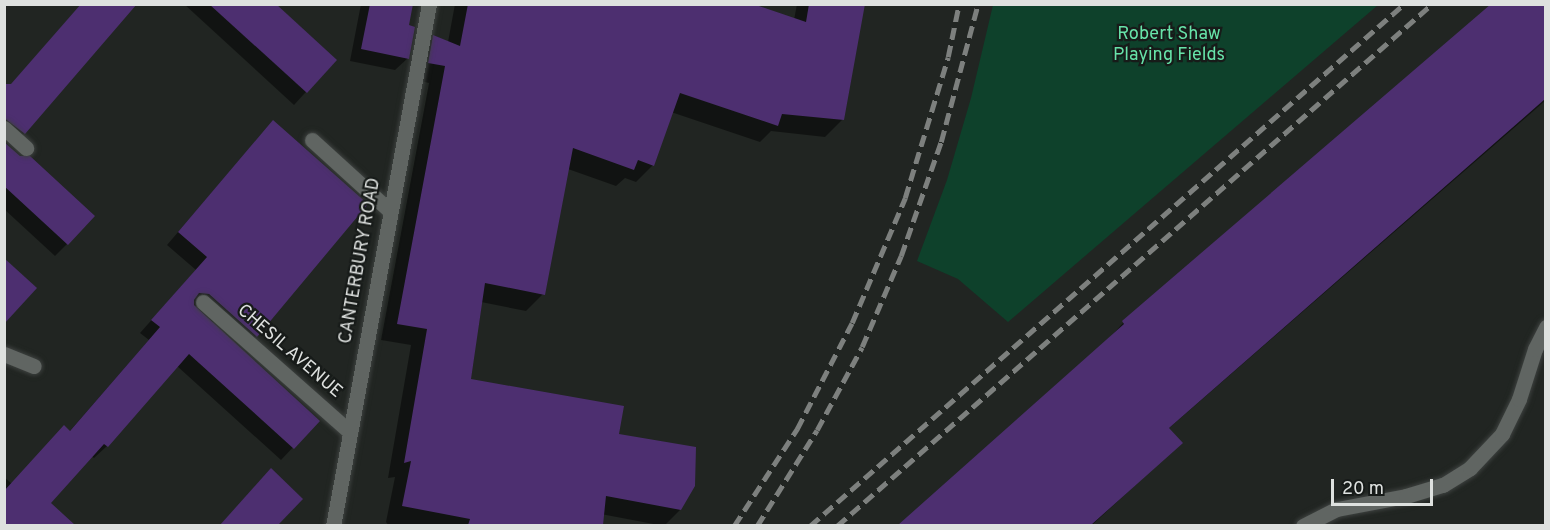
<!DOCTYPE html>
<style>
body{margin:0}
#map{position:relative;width:1550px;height:530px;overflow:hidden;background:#212522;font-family:Overpass,sans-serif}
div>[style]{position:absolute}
.green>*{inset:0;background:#0e412b}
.shadow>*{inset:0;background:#0007}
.building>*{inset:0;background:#4d2f70}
.roads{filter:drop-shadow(0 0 2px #3d413f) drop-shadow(0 0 2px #3d413f)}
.street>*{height:15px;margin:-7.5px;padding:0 7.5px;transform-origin:7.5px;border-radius:7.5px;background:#606562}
.rail>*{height:4.5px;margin-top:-2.25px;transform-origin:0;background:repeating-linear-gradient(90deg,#7d807e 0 12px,transparent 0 18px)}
span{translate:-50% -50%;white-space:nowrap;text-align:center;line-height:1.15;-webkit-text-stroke:4.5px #171b19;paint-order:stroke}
.park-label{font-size:18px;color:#67e3a9}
.street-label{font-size:18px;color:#dee1df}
.frame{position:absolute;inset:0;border:6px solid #dee1df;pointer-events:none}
.scale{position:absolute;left:1331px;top:479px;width:102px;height:27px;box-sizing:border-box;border:3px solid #dee1df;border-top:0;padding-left:8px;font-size:18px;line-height:21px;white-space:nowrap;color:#dee1df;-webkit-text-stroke:4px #171b19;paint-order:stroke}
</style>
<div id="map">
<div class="green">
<div style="clip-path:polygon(993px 5px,993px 4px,1378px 5px,1008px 322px,958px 279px,917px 261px,947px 180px,971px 98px)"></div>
</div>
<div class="shadow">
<div style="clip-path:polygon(184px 4px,274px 4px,335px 60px,294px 105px)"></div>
<div style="clip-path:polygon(361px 4px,411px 4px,407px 26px,408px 58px,395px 70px,350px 61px)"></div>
<div style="clip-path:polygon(455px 4px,748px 4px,794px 20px,797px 4px,863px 4px,842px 120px,825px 137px,771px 131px,760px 142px,671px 112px,653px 165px,636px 182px,625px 178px,616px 186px,568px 169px,543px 294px,526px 311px,481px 302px,469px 381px,617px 436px,680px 510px,664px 526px,585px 511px,583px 526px,389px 526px,386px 522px,395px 477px,388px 478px,411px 345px,381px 340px,429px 83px,412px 79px,417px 53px,434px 37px,448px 42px)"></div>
<div style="clip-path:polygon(1494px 4px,1546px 4px,1546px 100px,1168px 429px,1181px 443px,1091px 526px,901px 526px,1105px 343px,1123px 323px)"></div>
<div style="clip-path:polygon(4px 93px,24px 133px,12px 145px,4px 139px)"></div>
<div style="clip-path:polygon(261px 135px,256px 336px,244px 348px,214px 322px,212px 324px,318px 421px,281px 460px,177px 366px,107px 446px,94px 458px,91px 456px,49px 503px,73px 526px,4px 526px,4px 477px,12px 484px,69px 432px,149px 340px,140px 333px,196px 270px,167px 245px)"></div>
<div style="clip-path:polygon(4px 144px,67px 244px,55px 256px,4px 209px)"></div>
<div style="clip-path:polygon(259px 482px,301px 499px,276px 526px,221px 526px)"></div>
</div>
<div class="building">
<div style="clip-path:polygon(81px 4px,137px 4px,25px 134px,4px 118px,4px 84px,11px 84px)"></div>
<div style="clip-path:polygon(209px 4px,276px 4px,337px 60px,307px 93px)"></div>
<div style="clip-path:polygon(370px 4px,413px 4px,409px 25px,415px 27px,409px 59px,361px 49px)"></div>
<div style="clip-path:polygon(468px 4px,753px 4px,806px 22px,809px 4px,865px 4px,844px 120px,782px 114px,778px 126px,680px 93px,654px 166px,638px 160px,634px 170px,573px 148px,545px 295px,485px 283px,471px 379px,624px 406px,619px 434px,696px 447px,695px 486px,681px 510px,606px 496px,603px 525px,468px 525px,470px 519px,402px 506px,411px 461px,404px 463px,427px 329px,397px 324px,445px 66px,428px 63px,433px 35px,460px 46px)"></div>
<div style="clip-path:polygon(1491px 4px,1545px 4px,1545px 99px,1169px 428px,1183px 443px,1091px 525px,898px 525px,1124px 324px,1122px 321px)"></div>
<div style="clip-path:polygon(273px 120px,368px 204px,257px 337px,209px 294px,199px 293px,194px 300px,194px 305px,320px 421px,294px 449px,189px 354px,108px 447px,104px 444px,51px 503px,75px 525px,4px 525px,4px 491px,64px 425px,70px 431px,160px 327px,151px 320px,207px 257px,178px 232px)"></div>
<div style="clip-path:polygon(4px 142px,20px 156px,30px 156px,95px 216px,68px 245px,4px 186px)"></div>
<div style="clip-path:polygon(4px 258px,37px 288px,4px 324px)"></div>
<div style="clip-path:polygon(271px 468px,303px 499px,278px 525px,220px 525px)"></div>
</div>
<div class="roads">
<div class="street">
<div style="left:4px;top:128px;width:30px;rotate:42deg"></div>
<div style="left:312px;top:140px;width:105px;rotate:42.3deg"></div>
<div style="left:203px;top:302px;width:196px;rotate:41.5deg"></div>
<div style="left:4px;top:354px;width:32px;rotate:22deg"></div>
<div style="left:333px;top:526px;width:531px;rotate:-79.58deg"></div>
<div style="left:1303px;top:526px;width:38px;rotate:-27deg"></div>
<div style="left:1337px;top:509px;width:70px;rotate:-10.7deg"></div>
<div style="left:1406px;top:496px;width:39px;rotate:-17deg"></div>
<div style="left:1443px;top:485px;width:32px;rotate:-32deg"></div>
<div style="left:1470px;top:468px;width:47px;rotate:-46.7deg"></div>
<div style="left:1502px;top:434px;width:39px;rotate:-64deg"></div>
<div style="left:1519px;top:399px;width:52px;rotate:-72.3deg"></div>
<div style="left:1535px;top:349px;width:25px;rotate:-63deg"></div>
</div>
</div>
<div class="rail">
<div style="left:734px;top:526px;width:116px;rotate:-57deg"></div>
<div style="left:797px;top:429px;width:119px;rotate:-62.6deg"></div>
<div style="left:852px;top:323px;width:136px;rotate:-67deg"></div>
<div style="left:905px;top:198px;width:147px;rotate:-73deg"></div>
<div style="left:948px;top:57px;width:54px;rotate:-78.3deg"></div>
<div style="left:757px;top:526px;width:113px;rotate:-58deg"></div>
<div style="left:817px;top:430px;width:94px;rotate:-61.5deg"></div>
<div style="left:862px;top:347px;width:99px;rotate:-66.8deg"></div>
<div style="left:901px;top:256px;width:121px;rotate:-70.7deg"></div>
<div style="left:941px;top:142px;width:143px;rotate:-75deg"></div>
<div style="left:810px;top:526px;width:791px;rotate:-41.31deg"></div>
<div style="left:837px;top:526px;width:792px;rotate:-41.26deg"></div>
</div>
<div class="park-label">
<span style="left:1169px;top:46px">Robert Shaw<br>Playing Fields</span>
</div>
<div class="street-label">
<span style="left:361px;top:261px;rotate:-80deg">CANTERBURY ROAD</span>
<span style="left:289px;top:352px;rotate:41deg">CHESIL AVENUE</span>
</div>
<div class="frame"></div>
<div class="scale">20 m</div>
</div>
